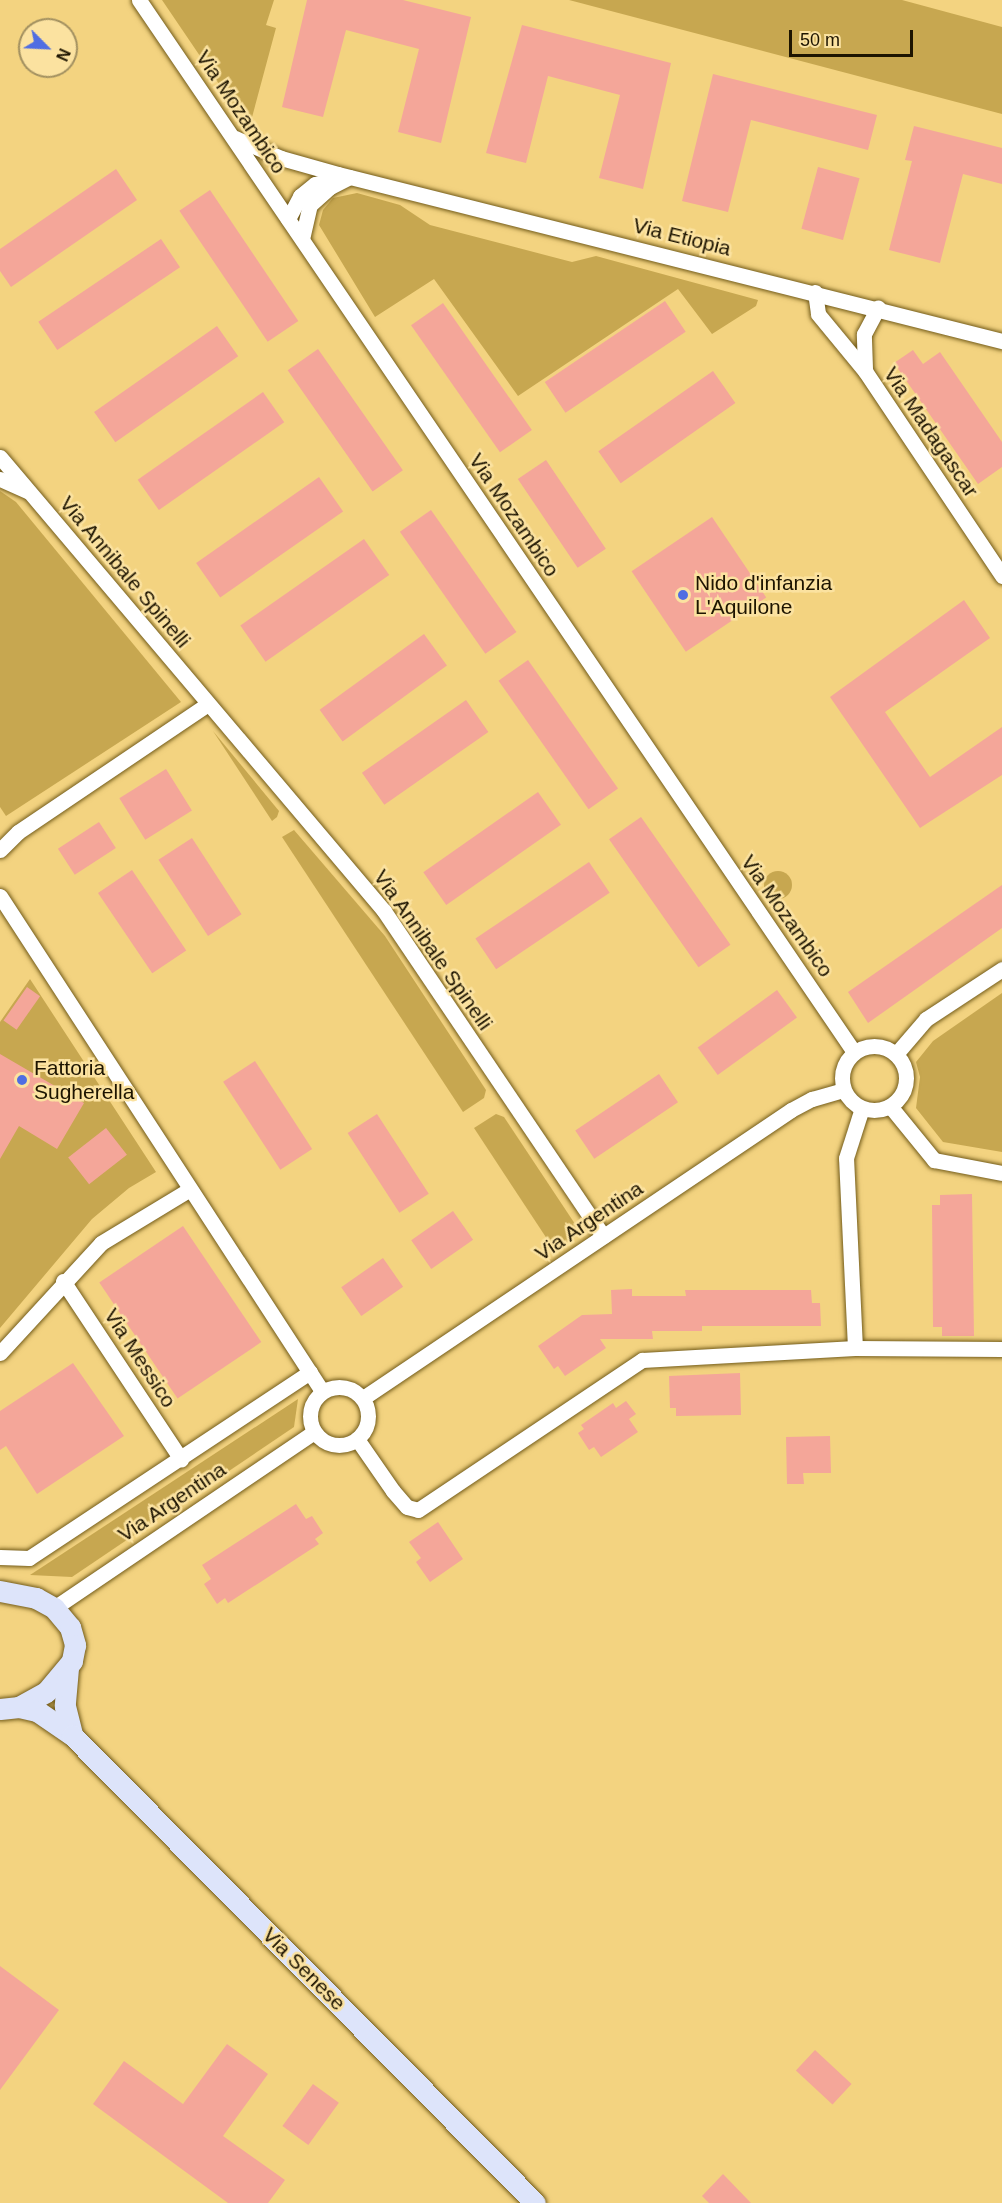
<!DOCTYPE html>
<style>
body{margin:0}
#map{position:relative;width:1002px;height:2203px;overflow:hidden;background:#f3d380;font-family:Helvetica,sans-serif}
div>[style]{position:absolute}
.green>*{inset:0;background:#c7a750}
.round{border-radius:50%}
.building>*{inset:0;background:#f4a699;transform-origin:0 0}
.roads{filter:drop-shadow(0 0 2px #735c1a) drop-shadow(0 0 2px #735c1a)}
.street>*{height:15px;margin:-7.5px;padding:0 7.5px;transform-origin:7.5px;border-radius:7.5px;background:#fff}
.street>.ring{margin:-7.5px;padding:0;box-sizing:content-box;background:none;border:15px solid #fff;border-radius:50%}
.secondary>*{height:21px;margin:-10.5px;padding:0 10.5px;transform-origin:10.5px;border-radius:10.5px;background:#dde4fa}
.dots>*{width:16px;height:16px;translate:-50% -50%;box-sizing:border-box;border:3px solid #fbe2a0;border-radius:50%}
span{translate:-50% -50%;white-space:nowrap;text-align:center;line-height:1.15;-webkit-text-stroke:5px #fbe2a0;paint-order:stroke}
.street-label{font-size:21px;color:#1d1400}
.poi-label{font-size:21px;color:#1d1400}
.left{translate:0 -50%;text-align:left}
.north{position:absolute;left:18px;top:18px;width:60px;height:60px;box-sizing:border-box;background:#fbe2a0;border:2px solid #a29060;border-radius:50%;rotate:114deg;font-size:16px;font-weight:700;line-height:24px;text-align:center;color:#1d1400}
.north::after{content:'';display:block;margin:auto;width:21px;height:27px;background:#506ee2;clip-path:polygon(50% 0,100% 100%,50% 72%,0 100%)}
.scale{position:absolute;left:789px;top:30px;width:124px;height:27px;box-sizing:border-box;border:3px solid #1d1400;border-top:0;padding-left:8px;font-size:18px;line-height:21px;white-space:nowrap;color:#1d1400;-webkit-text-stroke:4px #fbe2a0;paint-order:stroke}
</style>
<div id="map">
<div class="green">
<div style="clip-path:polygon(162px 0,274px 0,266px 25px,276px 28px,251px 121px,238px 112px)"></div>
<div style="clip-path:polygon(569px 0,902px 0,1002px 27px,1002px 114px)"></div>
<div style="clip-path:polygon(357px 193px,400px 205px,430px 225px,572px 262px,596px 256px,758px 300px,756px 306px,712px 334px,678px 289px,518px 396px,434px 279px,375px 317px,319px 225px,323px 210px,333px 198px)"></div>
<div style="clip-path:polygon(0 491px,16px 502px,181px 702px,6px 816px,0 807px)"></div>
<div style="clip-path:polygon(213px 731px,279px 811px,277px 817px,272px 821px)"></div>
<div style="clip-path:polygon(294px 830px,385px 936px,486px 1090px,484px 1098px,463px 1112px,282px 837px)"></div>
<div class="round" style="left:764px;top:871px;width:28px;height:28px"></div>
<div style="clip-path:polygon(30px 979px,156px 1172px,129px 1188px,92px 1219px,0 1328px,0 1022px)"></div>
<div style="clip-path:polygon(1002px 993px,1002px 1152px,943px 1142px,916px 1108px,920px 1077px,916px 1062px,933px 1041px)"></div>
<div style="clip-path:polygon(496px 1114px,504px 1117px,581px 1233px,555px 1251px,474px 1128px)"></div>
<div style="clip-path:polygon(298px 1399px,294px 1427px,72px 1577px,30px 1575px)"></div>
</div>
<div class="building">
<div style="clip-path:polygon(307px 0,403px 0,471px 17px,441px 143px,398px 132px,419px 49px,346px 30px,323px 117px,282px 107px)"></div>
<div style="clip-path:polygon(522px 25px,671px 63px,643px 189px,599px 178px,620px 95px,548px 76px,526px 163px,486px 153px)"></div>
<div style="clip-path:polygon(713px 74px,877px 115px,868px 150px,751px 120px,728px 212px,682px 201px)"></div>
<div style="clip-path:polygon(914px 126px,1002px 148px,1002px 184px,963px 174px,940px 263px,889px 250px,912px 161px,905px 160px)"></div>
<div style="left:818px;top:167px;width:43px;height:64px;rotate:15deg"></div>
<div style="clip-path:polygon(116px 169px,137px 200px,11px 287px,0 271px,0 249px)"></div>
<div style="left:210px;top:190px;width:158px;height:37px;rotate:56deg"></div>
<div style="left:161px;top:239px;width:34px;height:148px;rotate:56deg"></div>
<div style="left:665px;top:301px;width:37px;height:145px;rotate:56deg"></div>
<div style="left:443px;top:303px;width:155px;height:39px;rotate:55deg"></div>
<div style="left:217px;top:326px;width:37px;height:150px;rotate:55deg"></div>
<div style="left:318px;top:349px;width:148px;height:37px;rotate:55deg"></div>
<div style="clip-path:polygon(913px 350px,923px 364px,940px 352px,1002px 442px,1002px 467px,978px 484px,894px 363px)"></div>
<div style="left:713px;top:371px;width:39px;height:140px;rotate:55deg"></div>
<div style="left:263px;top:392px;width:37px;height:153px;rotate:55deg"></div>
<div style="left:546px;top:460px;width:107px;height:34px;rotate:56deg"></div>
<div style="left:319px;top:477px;width:42px;height:150px;rotate:55deg"></div>
<div style="left:431px;top:510px;width:149px;height:38px;rotate:55deg"></div>
<div style="left:712px;top:517px;width:97px;height:97px;rotate:56deg"></div>
<div style="left:364px;top:539px;width:44px;height:151px;rotate:55deg"></div>
<div style="clip-path:polygon(964px 600px,990px 638px,885px 712px,930px 777px,1002px 727px,1002px 775px,920px 828px,830px 697px)"></div>
<div style="left:424px;top:634px;width:39px;height:129px;rotate:54deg"></div>
<div style="left:528px;top:660px;width:157px;height:36px;rotate:55deg"></div>
<div style="left:466px;top:700px;width:39px;height:127px;rotate:55deg"></div>
<div style="left:166px;top:769px;width:49px;height:55px;rotate:58deg"></div>
<div style="left:538px;top:792px;width:40px;height:140px;rotate:55deg"></div>
<div style="left:641px;top:817px;width:156px;height:39px;rotate:55deg"></div>
<div style="left:99px;top:822px;width:31px;height:49px;rotate:57deg"></div>
<div style="left:192px;top:838px;width:91px;height:40px;rotate:57deg"></div>
<div style="left:589px;top:862px;width:37px;height:137px;rotate:56deg"></div>
<div style="left:132px;top:870px;width:97px;height:41px;rotate:56deg"></div>
<div style="clip-path:polygon(1002px 885px,1002px 928px,868px 1023px,848px 992px)"></div>
<div style="left:27px;top:987px;width:16px;height:41px;rotate:35deg"></div>
<div style="left:777px;top:990px;width:34px;height:98px;rotate:54deg"></div>
<div style="clip-path:polygon(0 1054px,84px 1103px,57px 1149px,19px 1126px,0 1159px)"></div>
<div style="left:255px;top:1061px;width:105px;height:38px;rotate:57deg"></div>
<div style="left:659px;top:1074px;width:34px;height:101px;rotate:56deg"></div>
<div style="left:377px;top:1114px;width:95px;height:35px;rotate:57deg"></div>
<div style="left:106px;top:1128px;width:34px;height:48px;rotate:52deg"></div>
<div style="clip-path:polygon(972px 1194px,974px 1336px,942px 1336px,942px 1327px,933px 1327px,932px 1205px,940px 1205px,940px 1195px)"></div>
<div style="left:453px;top:1211px;width:35px;height:51px;rotate:55deg"></div>
<div style="left:183px;top:1226px;width:140px;height:101px;rotate:56deg"></div>
<div style="left:383px;top:1258px;width:35px;height:51px;rotate:55deg"></div>
<div style="clip-path:polygon(632px 1289px,632px 1296px,686px 1296px,685px 1290px,811px 1290px,812px 1303px,820px 1303px,821px 1326px,702px 1326px,702px 1331px,652px 1331px,653px 1339px,600px 1339px,606px 1348px,565px 1376px,558px 1366px,554px 1369px,538px 1346px,582px 1315px,612px 1314px,611px 1290px)"></div>
<div style="clip-path:polygon(73px 1363px,124px 1436px,37px 1494px,6px 1446px,0 1450px,0 1411px)"></div>
<div style="clip-path:polygon(740px 1373px,741px 1415px,676px 1416px,676px 1408px,670px 1408px,669px 1376px)"></div>
<div style="clip-path:polygon(626px 1401px,636px 1414px,629px 1419px,638px 1432px,601px 1457px,594px 1447px,589px 1450px,578px 1433px,584px 1429px,581px 1425px,613px 1403px,616px 1408px)"></div>
<div style="clip-path:polygon(830px 1436px,831px 1473px,803px 1473px,804px 1484px,787px 1484px,786px 1437px)"></div>
<div style="clip-path:polygon(296px 1504px,306px 1519px,312px 1516px,323px 1533px,315px 1539px,319px 1544px,228px 1603px,225px 1598px,217px 1604px,204px 1584px,211px 1579px,202px 1565px)"></div>
<div style="clip-path:polygon(438px 1522px,463px 1559px,430px 1582px,416px 1562px,421px 1558px,409px 1542px)"></div>
<div style="clip-path:polygon(0 1966px,59px 2010px,0 2090px)"></div>
<div style="clip-path:polygon(227px 2044px,268px 2074px,223px 2136px,285px 2180px,268px 2203px,228px 2203px,93px 2104px,124px 2061px,183px 2104px)"></div>
<div style="left:815px;top:2050px;width:50px;height:28px;rotate:43deg"></div>
<div style="left:313px;top:2084px;width:32px;height:52px;rotate:36deg"></div>
<div style="clip-path:polygon(723px 2174px,751px 2203px,709px 2203px,702px 2196px)"></div>
</div>
<div class="roads">
<div class="street">
<div style="left:139px;top:0;width:1272px;rotate:55.8deg"></div>
<div style="left:235px;top:138px;width:50px;rotate:23.5deg"></div>
<div style="left:281px;top:158px;width:59px;rotate:15.7deg"></div>
<div style="left:338px;top:174px;width:685px;rotate:14.12deg"></div>
<div style="left:288px;top:219px;width:26px;rotate:-62deg"></div>
<div style="left:300px;top:196px;width:19px;rotate:-39deg"></div>
<div style="left:315px;top:184px;width:21px;rotate:-14deg"></div>
<div style="left:302px;top:239px;width:35px;rotate:-77deg"></div>
<div style="left:310px;top:205px;width:27px;rotate:-42deg"></div>
<div style="left:330px;top:187px;width:22px;rotate:-27deg"></div>
<div style="left:815px;top:292px;width:22px;rotate:82deg"></div>
<div style="left:818px;top:314px;width:74px;rotate:50.5deg"></div>
<div style="left:865px;top:371px;width:247px;rotate:56.2deg"></div>
<div style="left:865px;top:368px;width:34px;rotate:-92deg"></div>
<div style="left:864px;top:334px;width:30px;rotate:-62deg"></div>
<div style="left:0;top:457px;width:595px;rotate:49.77deg"></div>
<div style="left:384px;top:911px;width:392px;rotate:56deg"></div>
<div style="left:0;top:479px;width:30px;rotate:24deg"></div>
<div style="left:0;top:850px;width:25px;rotate:-45deg"></div>
<div style="left:18px;top:832px;width:229px;rotate:-34deg"></div>
<div style="left:0;top:896px;width:591px;rotate:56.96deg"></div>
<div class="ring" style="left:842px;top:1046px;width:49px;height:49px"></div>
<div style="left:896px;top:1054px;width:46px;rotate:-49.4deg"></div>
<div style="left:926px;top:1019px;width:91px;rotate:-33.3deg"></div>
<div style="left:890px;top:1106px;width:70px;rotate:50.8deg"></div>
<div style="left:934px;top:1160px;width:69px;rotate:10.8deg"></div>
<div style="left:63px;top:1281px;width:214px;rotate:56.5deg"></div>
<div style="left:855px;top:1348px;width:190px;rotate:-92.7deg"></div>
<div style="left:846px;top:1158px;width:52px;rotate:-72.3deg"></div>
<div style="left:0;top:1353px;width:149px;rotate:-47.4deg"></div>
<div style="left:101px;top:1243px;width:104px;rotate:-31.2deg"></div>
<div class="ring" style="left:310px;top:1387px;width:43px;height:43px"></div>
<div style="left:363px;top:1398px;width:516px;rotate:-33.94deg"></div>
<div style="left:791px;top:1110px;width:24px;rotate:-28deg"></div>
<div style="left:812px;top:1099px;width:33px;rotate:-16deg"></div>
<div style="left:357px;top:1439px;width:63px;rotate:55.3deg"></div>
<div style="left:393px;top:1491px;width:21px;rotate:49deg"></div>
<div style="left:407px;top:1507px;width:11px;rotate:15deg"></div>
<div style="left:418px;top:1510px;width:270px;rotate:-33.8deg"></div>
<div style="left:642px;top:1360px;width:213px;rotate:-3.2deg"></div>
<div style="left:855px;top:1348px;width:147px;rotate:0.4deg"></div>
<div style="left:0;top:1557px;width:29px;rotate:2deg"></div>
<div style="left:29px;top:1558px;width:337px;rotate:-33.5deg"></div>
<div style="left:54px;top:1608px;width:314px;rotate:-34.1deg"></div>
</div>
<div class="secondary">
<div style="left:0;top:1591px;width:37px;rotate:11deg"></div>
<div style="left:36px;top:1598px;width:21px;rotate:29deg"></div>
<div style="left:54px;top:1608px;width:25px;rotate:50deg"></div>
<div style="left:70px;top:1627px;width:19px;rotate:74deg"></div>
<div style="left:75px;top:1645px;width:16px;rotate:101deg"></div>
<div style="left:72px;top:1661px;width:40px;rotate:130deg"></div>
<div style="left:46px;top:1692px;width:31px;rotate:151deg"></div>
<div style="left:19px;top:1707px;width:19px;rotate:174deg"></div>
<div style="left:68px;top:1668px;width:38px;rotate:95deg"></div>
<div style="left:65px;top:1706px;width:30px;rotate:76deg"></div>
<div style="left:19px;top:1707px;width:18px;rotate:13deg"></div>
<div style="left:37px;top:1711px;width:42px;rotate:34.4deg"></div>
<div style="left:72px;top:1735px;width:658px;rotate:45.31deg"></div>
</div>
</div>
<div class="dots">
<div style="left:683px;top:595px;background:#506ee2"></div>
<div style="left:22px;top:1080px;background:#506ee2"></div>
</div>
<div class="street-label">
<span style="left:241px;top:112px;rotate:56deg">Via Mozambico</span>
<span style="left:682px;top:237px;rotate:14deg">Via Etiopia</span>
<span style="left:931px;top:432px;rotate:56deg">Via Madagascar</span>
<span style="left:514px;top:515px;rotate:56deg">Via Mozambico</span>
<span style="left:125px;top:572px;rotate:50deg">Via Annibale Spinelli</span>
<span style="left:787px;top:916px;rotate:55deg">Via Mozambico</span>
<span style="left:433px;top:950px;rotate:55deg">Via Annibale Spinelli</span>
<span style="left:589px;top:1221px;rotate:-34deg">Via Argentina</span>
<span style="left:140px;top:1358px;rotate:57deg">Via Messico</span>
<span style="left:172px;top:1502px;rotate:-34deg">Via Argentina</span>
<span style="left:304px;top:1969px;rotate:45deg">Via Senese</span>
</div>
<div class="poi-label">
<span class="left" style="left:695px;top:595px">Nido d'infanzia<br>L'Aquilone</span>
<span class="left" style="left:34px;top:1080px">Fattoria<br>Sugherella</span>
</div>
<div class="north">N</div>
<div class="scale">50 m</div>
</div>
